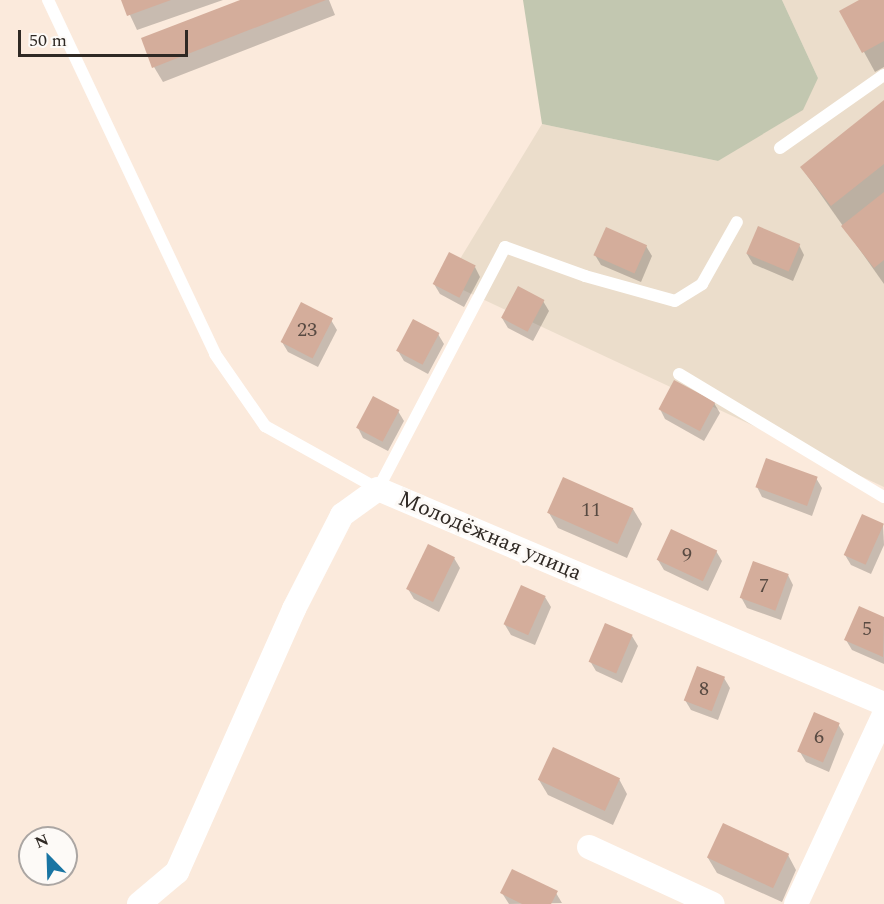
<!DOCTYPE html>
<meta charset="utf-8">
<style>
body{margin:0}
#map{position:relative;width:884px;height:904px;overflow:hidden;background:#fbeadc;font-family:Spectral,serif}
div>[style]{position:absolute}
.industrial>*{inset:0;background:#ebddcb}
.green>*{inset:0;background:#c2c7b0}
.shadow>*{inset:0;background:#0003}
.building>*{inset:0;background:#d4ad9b;transform-origin:0 0}
.lane>*{height:12px;margin:-6px;padding:0 6px;transform-origin:6px;border-radius:6px;background:#fff}
.street>*{height:24px;margin:-12px;padding:0 12px;transform-origin:12px;border-radius:12px;background:#fff}
span{translate:-50% -50%;white-space:nowrap;text-align:center;line-height:1.15;-webkit-text-stroke:6px #fdfaf7;paint-order:stroke}
.number-label{font-size:20px;color:#584a42}
.number-label span{-webkit-text-stroke-width:0}
.street-label{font-size:22px;color:#2f2924}
.north{position:absolute;left:18px;top:826px;width:60px;height:60px;box-sizing:border-box;background:#fdfaf7;border:2px solid #aba6a3;border-radius:50%;rotate:337deg;font-size:16px;font-weight:700;line-height:24px;text-align:center;color:#2f2924}
.north::after{content:'';display:block;margin:auto;width:21px;height:27px;background:#1975a3;clip-path:polygon(50% 0,100% 100%,50% 72%,0 100%)}
.scale{position:absolute;left:18px;top:30px;width:170px;height:27px;box-sizing:border-box;border:3px solid #2f2924;border-top:0;padding-left:8px;font-size:18px;line-height:21px;white-space:nowrap;color:#2f2924;-webkit-text-stroke:4px #fdfaf7;paint-order:stroke}
</style>
<div id="map">
<div class="industrial">
<div style="clip-path:polygon(782px 0,884px 0,884px 487px,446px 282px,542px 124px,718px 161px,818px 78px)"></div>
</div>
<div class="green">
<div style="clip-path:polygon(523px 0,782px 0,818px 78px,803px 110px,718px 161px,542px 124px)"></div>
</div>
<div class="shadow">
<div style="clip-path:polygon(123px 0,223px 0,137px 30px)"></div>
<div style="clip-path:polygon(244px 0,329px 0,335px 15px,163px 82px,154px 67px)"></div>
<div style="clip-path:polygon(862px 0,884px 0,884px 67px,875px 72px,864px 52px)"></div>
<div style="clip-path:polygon(884px 102px,884px 284px,802px 168px)"></div>
<div style="clip-path:polygon(799px 245px,804px 255px,793px 281px,753px 264px,747px 254px)"></div>
<div style="clip-path:polygon(646px 246px,652px 256px,641px 282px,601px 265px,595px 255px)"></div>
<div style="clip-path:polygon(475px 267px,480px 277px,464px 307px,440px 294px,434px 284px)"></div>
<div style="clip-path:polygon(543px 301px,549px 311px,533px 341px,508px 328px,502px 318px)"></div>
<div style="clip-path:polygon(331px 320px,337px 330px,318px 367px,288px 352px,282px 342px)"></div>
<div style="clip-path:polygon(438px 334px,444px 344px,428px 374px,404px 361px,398px 351px)"></div>
<div style="clip-path:polygon(714px 403px,720px 413px,704px 441px,665px 419px,660px 409px)"></div>
<div style="clip-path:polygon(398px 411px,404px 421px,388px 451px,363px 438px,358px 428px)"></div>
<div style="clip-path:polygon(816px 478px,822px 488px,812px 516px,762px 497px,757px 487px)"></div>
<div style="clip-path:polygon(633px 509px,642px 524px,627px 558px,558px 528px,549px 513px)"></div>
<div style="clip-path:polygon(883px 525px,884px 545px,871px 574px,851px 565px,845px 555px)"></div>
<div style="clip-path:polygon(716px 551px,722px 561px,708px 591px,664px 570px,658px 560px)"></div>
<div style="clip-path:polygon(454px 558px,460px 568px,439px 612px,414px 599px,408px 589px)"></div>
<div style="clip-path:polygon(788px 575px,793px 585px,781px 620px,747px 608px,741px 597px)"></div>
<div style="clip-path:polygon(545px 597px,551px 607px,535px 645px,511px 635px,505px 625px)"></div>
<div style="clip-path:polygon(860px 608px,884px 618px,884px 664px,852px 650px,846px 640px)"></div>
<div style="clip-path:polygon(632px 636px,638px 646px,622px 683px,596px 671px,590px 661px)"></div>
<div style="clip-path:polygon(724px 678px,730px 688px,718px 720px,691px 710px,685px 700px)"></div>
<div style="clip-path:polygon(838px 724px,844px 734px,829px 772px,806px 762px,800px 752px)"></div>
<div style="clip-path:polygon(619px 779px,627px 794px,613px 825px,548px 795px,539px 780px)"></div>
<div style="clip-path:polygon(788px 855px,796px 870px,782px 902px,717px 873px,708px 858px)"></div>
<div style="clip-path:polygon(502px 893px,556px 893px,562px 903px,509px 904px)"></div>
</div>
<div class="building">
<div style="clip-path:polygon(121px 0,171px 0,127px 16px)"></div>
<div style="clip-path:polygon(240px 0,326px 0,152px 68px,141px 38px)"></div>
<div style="clip-path:polygon(859px 0,884px 0,884px 41px,862px 53px,839px 11px)"></div>
<div style="clip-path:polygon(884px 100px,884px 164px,831px 206px,800px 167px)"></div>
<div style="clip-path:polygon(884px 192px,884px 260px,874px 268px,841px 226px)"></div>
<div style="left:758px;top:226px;width:46px;height:30px;rotate:23deg"></div>
<div style="left:606px;top:227px;width:45px;height:31px;rotate:24deg"></div>
<div style="left:449px;top:252px;width:30px;height:36px;rotate:27deg"></div>
<div style="left:518px;top:286px;width:30px;height:36px;rotate:28deg"></div>
<div style="left:301px;top:302px;width:36px;height:45px;rotate:27deg"></div>
<div style="left:413px;top:319px;width:30px;height:36px;rotate:28deg"></div>
<div style="left:674px;top:380px;width:47px;height:33px;rotate:28deg"></div>
<div style="left:373px;top:396px;width:30px;height:36px;rotate:28deg"></div>
<div style="left:766px;top:458px;width:55px;height:31px;rotate:20deg"></div>
<div style="left:563px;top:477px;width:77px;height:39px;rotate:24deg"></div>
<div style="left:862px;top:514px;width:24px;height:45px;rotate:24deg"></div>
<div style="left:671px;top:529px;width:51px;height:34px;rotate:25deg"></div>
<div style="left:428px;top:544px;width:30px;height:50px;rotate:26deg"></div>
<div style="left:753px;top:561px;width:38px;height:39px;rotate:20deg"></div>
<div style="left:521px;top:585px;width:27px;height:43px;rotate:24deg"></div>
<div style="clip-path:polygon(859px 606px,884px 617px,883px 657px,844px 640px)"></div>
<div style="left:605px;top:623px;width:30px;height:42px;rotate:23deg"></div>
<div style="left:697px;top:666px;width:30px;height:37px;rotate:21deg"></div>
<div style="left:814px;top:712px;width:28px;height:43px;rotate:23deg"></div>
<div style="left:553px;top:747px;width:74px;height:36px;rotate:25deg"></div>
<div style="left:723px;top:823px;width:73px;height:38px;rotate:25deg"></div>
<div style="clip-path:polygon(512px 869px,558px 891px,551px 904px,522px 904px,500px 893px)"></div>
</div>
<div class="lane">
<div style="left:48px;top:0;width:391px;rotate:64.7deg"></div>
<div style="left:215px;top:354px;width:88px;rotate:55.2deg"></div>
<div style="left:265px;top:426px;width:129px;rotate:29.1deg"></div>
<div style="left:378px;top:489px;width:273px;rotate:-62.3deg"></div>
<div style="left:505px;top:247px;width:85px;rotate:19.9deg"></div>
<div style="left:585px;top:276px;width:93px;rotate:15.5deg"></div>
<div style="left:675px;top:301px;width:32px;rotate:-32deg"></div>
<div style="left:702px;top:284px;width:71px;rotate:-60.6deg"></div>
<div style="left:780px;top:148px;width:127px;rotate:-35.1deg"></div>
<div style="left:679px;top:374px;width:239px;rotate:31deg"></div>
</div>
<div class="street">
<div style="left:589px;top:847px;width:136px;rotate:24.7deg"></div>
<div style="left:139px;top:904px;width:50px;rotate:-40.1deg"></div>
<div style="left:177px;top:872px;width:288px;rotate:-66deg"></div>
<div style="left:294px;top:609px;width:106px;rotate:-62.9deg"></div>
<div style="left:342px;top:515px;width:44px;rotate:-35.8deg"></div>
<div style="left:378px;top:489px;width:550px;rotate:23.02deg"></div>
<div style="left:796px;top:904px;width:209px;rotate:-65.1deg"></div>
</div>
<div class="number-label">
<span style="left:307px;top:330px">23</span>
<span style="left:591px;top:510px">11</span>
<span style="left:687px;top:555px">9</span>
<span style="left:764px;top:586px">7</span>
<span style="left:867px;top:629px">5</span>
<span style="left:704px;top:689px">8</span>
<span style="left:819px;top:737px">6</span>
</div>
<div class="street-label">
<span style="left:490px;top:536px;rotate:23deg">Молодёжная улица</span>
</div>
<div class="north">N</div>
<div class="scale">50 m</div>
</div>
